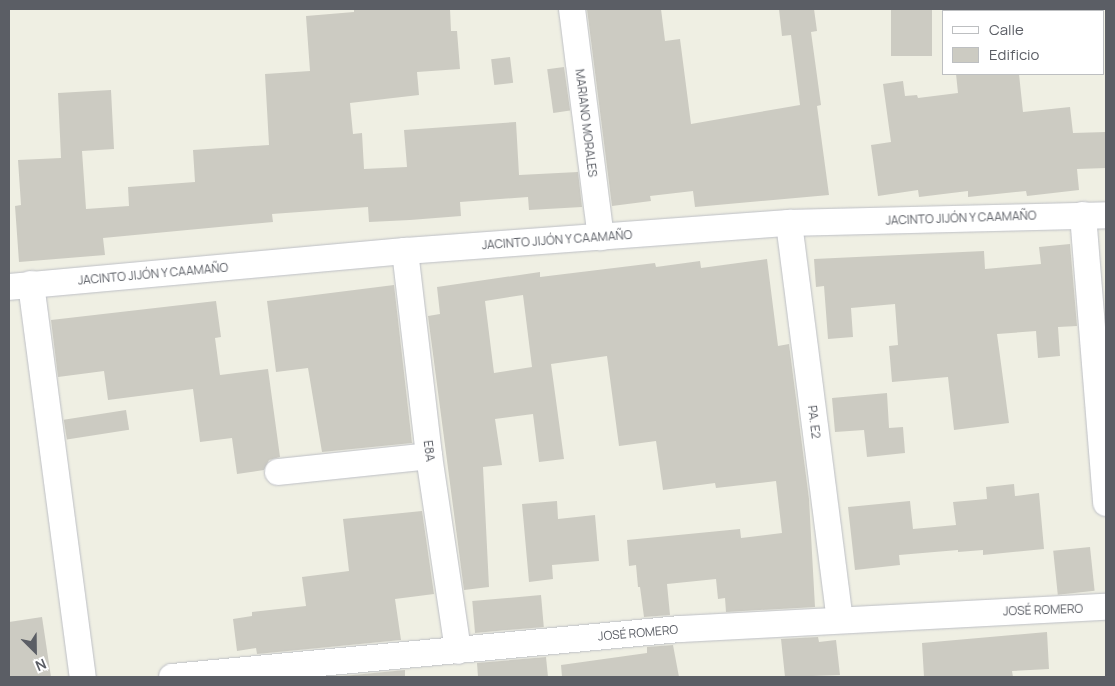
<!DOCTYPE html>
<meta charset="utf-8">
<style>
body{margin:0}
#map{position:relative;width:1115px;height:686px;overflow:hidden;background:#efefe3;font-family:Manrope,sans-serif}
div>[style]{position:absolute}
.building>*{inset:0;background:#cccbc2;transform-origin:0 0}
.roads{filter:drop-shadow(0 0 1px #bdbfc5) drop-shadow(0 0 1px #bdbfc5)}
.minor>*{height:26px;margin:-13px;padding:0 13px;transform-origin:13px;border-radius:13px;background:#fff}
span{translate:-50% -50%;white-space:nowrap;text-align:center;line-height:1.15;-webkit-text-stroke:4px #fff;paint-order:stroke}
.street-label{font-size:12px;color:#5b5e65}
.frame{position:absolute;inset:0;border:10px solid #5b5e65;pointer-events:none}
.legend{position:absolute;left:942px;top:10px;width:162px;height:65px;box-sizing:border-box;background:#fff;border:1px solid #bdbfc1;margin:0;padding:6px 9px;list-style:none;font-size:15px;color:#5b5e65}
.legend li{display:flex;align-items:center;gap:10px;height:25px}
.legend b{width:25px;border:1px solid #bdbfc1}
.north{position:absolute;left:10px;top:626px;width:50px;height:50px;-webkit-text-stroke:4px #fff;paint-order:stroke;rotate:157deg;font-size:14px;font-weight:700;line-height:20px;text-align:center;color:#5b5e65}
.north::after{content:'';display:block;margin:auto;width:18px;height:22px;background:#5b5e65;clip-path:polygon(50% 0,100% 100%,50% 72%,0 100%)}
</style>
<div id="map">
<div class="building">
<div style="clip-path:polygon(354px 9px,450px 9px,451px 31px,457px 31px,460px 69px,417px 72px,419px 95px,350px 103px,353px 134px,362px 133px,364px 169px,407px 167px,404px 130px,516px 122px,519px 175px,578px 172px,582px 207px,529px 210px,528px 197px,460px 202px,461px 216px,410px 220px,369px 222px,368px 207px,272px 214px,273px 222px,103px 238px,105px 255px,19px 262px,15px 206px,21px 205px,18px 160px,61px 158px,58px 93px,111px 90px,114px 149px,82px 151px,86px 209px,129px 206px,128px 187px,195px 182px,193px 150px,269px 145px,265px 74px,310px 71px,306px 16px,354px 12px)"></div>
<div style="clip-path:polygon(587px 9px,661px 9px,665px 41px,680px 39px,691px 124px,800px 105px,791px 35px,782px 36px,779px 9px,814px 9px,817px 31px,811px 32px,821px 105px,817px 106px,829px 195px,695px 207px,693px 191px,650px 196px,651px 201px,612px 206px)"></div>
<div style="left:891px;top:9px;width:41px;height:47px"></div>
<div style="left:510px;top:57px;width:26px;height:19px;rotate:83deg"></div>
<div style="left:564px;top:67px;width:44px;height:17px;rotate:82deg"></div>
<div style="clip-path:polygon(956px 74px,1019px 74px,1023px 112px,1070px 107px,1073px 133px,1106px 132px,1106px 168px,1077px 169px,1079px 190px,1027px 196px,1026px 191px,968px 197px,968px 191px,919px 197px,918px 190px,878px 196px,871px 145px,891px 142px,883px 84px,903px 81px,905px 96px,917px 95px,918px 98px,958px 93px)"></div>
<div style="clip-path:polygon(1070px 244px,1077px 326px,1058px 327px,1060px 356px,1038px 358px,1036px 331px,997px 334px,1009px 423px,954px 430px,948px 377px,892px 382px,889px 346px,898px 345px,895px 304px,851px 308px,853px 337px,828px 339px,824px 286px,816px 287px,814px 259px,984px 251px,985px 269px,1041px 264px,1039px 247px)"></div>
<div style="clip-path:polygon(evenodd,767px 259px,778px 346px,789px 344px,809px 499px,815px 607px,726px 612px,725px 598px,718px 599px,716px 579px,667px 584px,670px 615px,644px 617px,640px 587px,638px 587px,636px 565px,629px 566px,627px 540px,740px 529px,741px 538px,782px 533px,776px 481px,716px 488px,715px 483px,663px 490px,656px 441px,619px 446px,607px 356px,551px 364px,564px 459px,539px 462px,533px 414px,495px 419px,502px 465px,483px 467px,489px 587px,464px 590px,428px 316px,440px 314px,437px 287px,540px 272px,540px 277px,655px 263px,656px 267px,700px 261px,701px 268px,767px 259px,523px 295px,532px 367px,494px 373px,485px 301px,523px 295px)"></div>
<div style="clip-path:polygon(394px 285px,412px 443px,322px 452px,308px 368px,276px 372px,267px 301px)"></div>
<div style="clip-path:polygon(216px 301px,221px 337px,215px 338px,220px 375px,268px 369px,280px 457px,269px 460px,264px 470px,237px 474px,232px 438px,200px 442px,193px 389px,108px 400px,104px 371px,58px 377px,51px 320px)"></div>
<div style="clip-path:polygon(887px 393px,889px 428px,903px 427px,905px 453px,867px 457px,864px 430px,835px 432px,832px 398px)"></div>
<div style="left:126px;top:410px;width:20px;height:63px;rotate:81deg"></div>
<div style="clip-path:polygon(1014px 484px,1015px 496px,1039px 493px,1044px 549px,983px 555px,983px 550px,958px 552px,958px 550px,899px 555px,900px 565px,855px 570px,848px 507px,910px 501px,913px 529px,956px 525px,953px 502px,987px 499px,986px 487px)"></div>
<div style="clip-path:polygon(557px 501px,558px 519px,595px 515px,599px 561px,552px 565px,553px 579px,529px 582px,522px 504px)"></div>
<div style="clip-path:polygon(422px 511px,434px 594px,395px 599px,401px 640px,257px 654px,256px 648px,237px 651px,233px 619px,252px 616px,252px 612px,306px 606px,302px 577px,349px 571px,343px 519px)"></div>
<div style="left:1090px;top:547px;width:44px;height:37px;rotate:84deg"></div>
<div style="left:541px;top:595px;width:32px;height:69px;rotate:85deg"></div>
<div style="clip-path:polygon(42px 617px,51px 677px,9px 677px,9px 622px)"></div>
<div style="clip-path:polygon(1047px 632px,1049px 669px,1012px 671px,1013px 677px,924px 677px,922px 643px)"></div>
<div style="clip-path:polygon(818px 637px,819px 642px,836px 640px,840px 675px,785px 677px,781px 639px)"></div>
<div style="clip-path:polygon(673px 645px,679px 677px,562px 677px,561px 665px,647px 653px,647px 647px)"></div>
<div style="clip-path:polygon(546px 657px,548px 677px,478px 677px,477px 663px)"></div>
<div style="clip-path:polygon(405px 670px,405px 677px,343px 677px,343px 676px)"></div>
</div>
<div class="roads">
<div class="minor">
<div style="left:572px;top:9px;width:230px;rotate:82.8deg"></div>
<div style="left:1083px;top:215px;width:289px;rotate:85.4deg"></div>
<div style="left:789px;top:223px;width:400px;rotate:82.7deg"></div>
<div style="left:405px;top:251px;width:206px;rotate:83.3deg"></div>
<div style="left:429px;top:456px;width:197px;rotate:81.5deg"></div>
<div style="left:31px;top:284px;width:396px;rotate:82.5deg"></div>
<div style="left:9px;top:287px;width:398px;rotate:-5.2deg"></div>
<div style="left:405px;top:251px;width:385px;rotate:-4.2deg"></div>
<div style="left:789px;top:223px;width:317px;rotate:-1.4deg"></div>
<div style="left:278px;top:472px;width:152px;rotate:-6deg"></div>
<div style="left:172px;top:677px;width:510px;rotate:-5.4deg"></div>
<div style="left:680px;top:629px;width:427px;rotate:-3deg"></div>
</div>
</div>
<div class="street-label">
<span style="left:586px;top:123px;rotate:83deg">MARIANO MORALES</span>
<span style="left:961px;top:218px;rotate:-2deg">JACINTO JIJÓN Y CAAMAÑO</span>
<span style="left:557px;top:240px;rotate:-4deg">JACINTO JIJÓN Y CAAMAÑO</span>
<span style="left:153px;top:274px;rotate:-5deg">JACINTO JIJÓN Y CAAMAÑO</span>
<span style="left:814px;top:422px;rotate:83deg">PA. E2</span>
<span style="left:429px;top:451px;rotate:83deg">E8A</span>
<span style="left:1043px;top:610px;rotate:-2deg">JOSÉ ROMERO</span>
<span style="left:638px;top:633px;rotate:-5deg">JOSÉ ROMERO</span>
</div>
<div class="frame"></div>
<ul class="legend">
<li><b style="height:6px;background:#fff"></b>Calle</li>
<li><b style="height:14px;background:#cccbc2"></b>Edificio</li>
</ul>
<div class="north">N</div>
</div>
